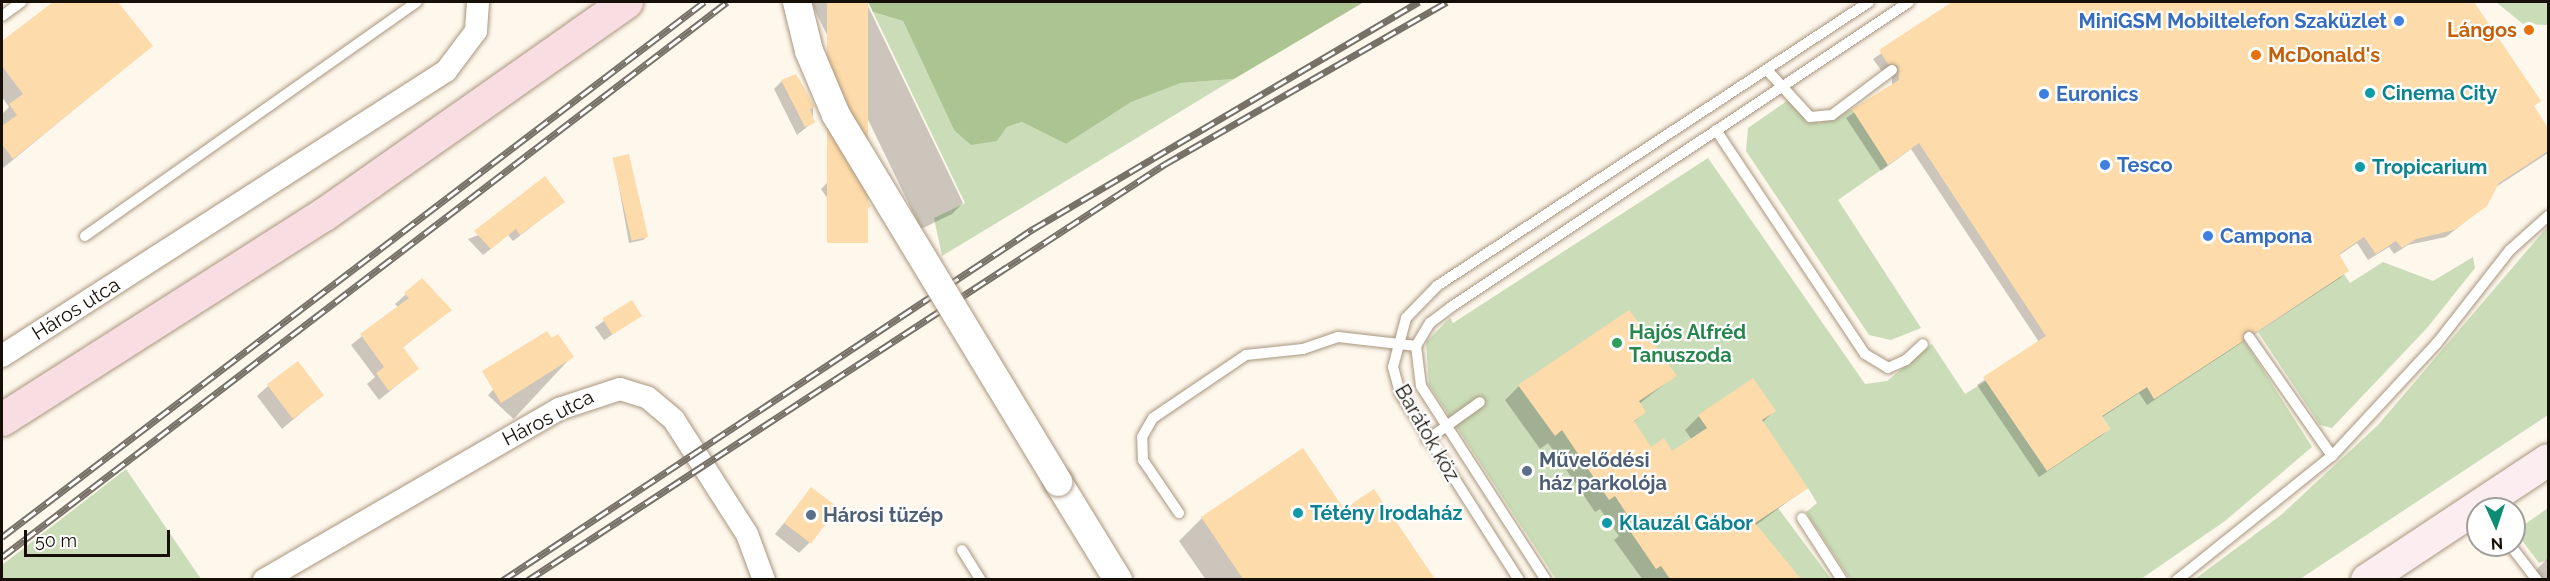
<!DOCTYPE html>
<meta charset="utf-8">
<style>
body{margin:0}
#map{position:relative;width:2550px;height:581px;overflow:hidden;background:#fef7ec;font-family:Raleway,sans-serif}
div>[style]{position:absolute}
.green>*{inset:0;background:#caddb8}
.forest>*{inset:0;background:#abc491}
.shadow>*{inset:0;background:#0003;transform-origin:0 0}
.building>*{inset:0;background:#fedbaa;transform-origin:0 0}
.roads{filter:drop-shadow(0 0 2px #a8967e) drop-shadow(0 0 2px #a8967e)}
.service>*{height:10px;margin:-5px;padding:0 5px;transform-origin:5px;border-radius:5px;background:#fff}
.minor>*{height:22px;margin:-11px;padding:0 11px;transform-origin:11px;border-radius:11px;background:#fff}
.tertiary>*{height:28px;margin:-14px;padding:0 14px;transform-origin:14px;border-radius:14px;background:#fff}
.secondary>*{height:32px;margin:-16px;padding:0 16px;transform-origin:16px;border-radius:16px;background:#fceef0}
.primary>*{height:33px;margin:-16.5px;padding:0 16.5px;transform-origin:16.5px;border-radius:16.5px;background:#f8dee2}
.rail>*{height:7px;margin-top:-3.5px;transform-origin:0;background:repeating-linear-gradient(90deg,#fff 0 14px,#787168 0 28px);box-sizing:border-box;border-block:2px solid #787168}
.bridges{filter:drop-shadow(0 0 2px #a8967e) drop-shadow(0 0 2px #a8967e)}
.tertiary-bridge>*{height:28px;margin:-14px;padding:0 14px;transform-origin:14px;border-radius:14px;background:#fff}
.dots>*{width:16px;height:16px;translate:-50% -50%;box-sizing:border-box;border:3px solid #fff;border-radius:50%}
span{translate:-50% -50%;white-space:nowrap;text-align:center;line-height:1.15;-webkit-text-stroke:4.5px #fff;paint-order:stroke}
.shop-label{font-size:20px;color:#366cbe;font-weight:700}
.right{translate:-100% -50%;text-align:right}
.left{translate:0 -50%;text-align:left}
.food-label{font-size:20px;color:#c56008;font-weight:700}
.culture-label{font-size:20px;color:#0d838f;font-weight:700}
.street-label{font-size:20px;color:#150f07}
.leisure-label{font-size:20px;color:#27864d;font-weight:700}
.service-label{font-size:20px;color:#4e5e75;font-weight:700}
.frame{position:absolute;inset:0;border:3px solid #150f07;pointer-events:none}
.north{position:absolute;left:2466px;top:497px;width:60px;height:60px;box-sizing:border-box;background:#fff;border:2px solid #a19f9c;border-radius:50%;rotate:177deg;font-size:16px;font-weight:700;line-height:24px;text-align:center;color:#150f07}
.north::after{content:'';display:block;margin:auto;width:21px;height:27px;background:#0c8d73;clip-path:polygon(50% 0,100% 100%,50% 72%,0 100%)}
.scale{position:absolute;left:24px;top:530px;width:146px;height:27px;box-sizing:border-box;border:3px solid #150f07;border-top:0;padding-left:8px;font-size:18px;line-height:21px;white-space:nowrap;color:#150f07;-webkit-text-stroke:4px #fff;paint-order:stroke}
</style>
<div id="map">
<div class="green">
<div style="clip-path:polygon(2496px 2px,2548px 2px,2548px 25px,2523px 24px)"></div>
<div style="clip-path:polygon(873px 12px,903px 21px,954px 130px,997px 141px,1007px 127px,1022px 122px,1066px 144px,1130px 102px,1181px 83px,1234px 79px,942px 256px,934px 218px,965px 203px)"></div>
<div style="clip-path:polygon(1787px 101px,1819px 123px,1852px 109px,1888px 165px,1838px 200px,1921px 328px,1891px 340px,1869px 335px,1746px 151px,1748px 128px)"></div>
<div style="clip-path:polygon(1708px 158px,1865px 384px,1887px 381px,1932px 344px,1965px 394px,1986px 381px,2047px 471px,2110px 429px,2102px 416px,2147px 387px,2155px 399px,2244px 340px,2312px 447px,2225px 521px,2141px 579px,1850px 579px,1806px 512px,1817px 503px,1808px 488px,1778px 508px,1831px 579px,1556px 579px,1429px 385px,1426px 342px,1450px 318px,1453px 323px)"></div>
<div style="clip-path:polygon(2548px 226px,2548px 415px,2300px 579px,2195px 579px,2281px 515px,2378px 425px)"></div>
<div style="clip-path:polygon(2473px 257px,2475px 268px,2427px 328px,2332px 428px,2320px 425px,2258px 332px,2344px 274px,2350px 283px,2383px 262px,2433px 281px)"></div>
<div style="clip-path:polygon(126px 469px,201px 579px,2px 579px,2px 565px)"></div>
<div style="clip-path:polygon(2548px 508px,2548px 560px,2539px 563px,2515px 531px)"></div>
</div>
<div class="forest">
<div style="clip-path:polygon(868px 2px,1364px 2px,1234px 79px,1181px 83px,1131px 102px,1066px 144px,1022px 122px,1007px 127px,997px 141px,971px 145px,954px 130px,903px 21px,873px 12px)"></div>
</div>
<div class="shadow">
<div style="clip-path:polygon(56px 2px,117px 2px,151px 46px,2px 169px,2px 114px,9px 107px,2px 97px,2px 43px)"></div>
<div style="clip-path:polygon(811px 2px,866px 2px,963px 203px,952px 214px,921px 229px)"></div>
<div style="clip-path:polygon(1955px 2px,2473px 2px,2539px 101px,2533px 107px,2548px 131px,2548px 153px,2496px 187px,2486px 205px,2446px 237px,2408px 245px,2394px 254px,2389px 247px,2368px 260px,2357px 243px,2338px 256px,2347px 271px,2340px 278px,2147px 405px,2139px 393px,2101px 418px,2109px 429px,2101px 436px,2039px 477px,1977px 385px,2039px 342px,1911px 149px,1881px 171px,1846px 118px,1892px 86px,1892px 73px,1881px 70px,1873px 59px)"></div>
<div style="clip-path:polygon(782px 81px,813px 107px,813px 122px,797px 135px,774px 89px)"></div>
<div style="clip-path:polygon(615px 165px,646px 237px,643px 240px,629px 243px)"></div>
<div style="clip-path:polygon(832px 178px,869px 205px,846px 225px,821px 189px)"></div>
<div style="clip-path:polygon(563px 202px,513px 241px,508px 235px,483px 255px,468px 239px)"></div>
<div style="clip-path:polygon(422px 280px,450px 310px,402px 348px,417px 369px,379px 400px,367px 384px,375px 377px,351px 345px,398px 307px,395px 304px)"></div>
<div style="left:631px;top:302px;width:16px;height:44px;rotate:55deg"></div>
<div style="left:546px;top:333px;width:35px;height:85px;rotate:43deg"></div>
<div style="clip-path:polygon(1675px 376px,1639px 404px,1644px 412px,1633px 423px,1651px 449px,1672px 453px,1692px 440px,1685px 430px,1699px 416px,1774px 411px,1762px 423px,1806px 488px,1755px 526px,1799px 580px,1643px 580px,1614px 540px,1619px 536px,1600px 509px,1595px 512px,1548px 443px,1540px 449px,1505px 400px,1519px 386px)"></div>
<div style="clip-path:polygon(268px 386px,322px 395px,282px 429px,257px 396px)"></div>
<div style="clip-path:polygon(1303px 450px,1344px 511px,1373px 491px,1433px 580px,1206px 580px,1179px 541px,1202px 518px)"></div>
<div style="clip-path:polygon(812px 489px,810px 542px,799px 553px,775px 534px)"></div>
<div style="clip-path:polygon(2548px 558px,2548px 580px,2536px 580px,2534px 572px)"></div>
</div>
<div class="building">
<div style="clip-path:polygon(53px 2px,118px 2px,153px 46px,13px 159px,2px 144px,2px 126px,17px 115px,9px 104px,23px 94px,2px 66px,2px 41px)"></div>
<div style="left:827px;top:2px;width:41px;height:241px"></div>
<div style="clip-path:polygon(1952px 2px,2474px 2px,2541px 101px,2534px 106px,2548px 128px,2548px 151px,2499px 183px,2487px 206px,2454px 230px,2416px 239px,2402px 248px,2396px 241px,2376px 254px,2364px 237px,2339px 254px,2349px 271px,2255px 333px,2245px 331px,2243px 341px,2154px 399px,2147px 387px,2102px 416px,2110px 429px,2047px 471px,1983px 377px,2046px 336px,1919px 143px,1888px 165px,1852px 109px,1899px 80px,1898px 66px,1888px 64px,1879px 50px)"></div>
<div style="clip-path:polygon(796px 74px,815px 107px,810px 109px,815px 123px,805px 127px,781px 80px)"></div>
<div style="left:629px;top:154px;width:85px;height:17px;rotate:77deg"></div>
<div style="left:844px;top:168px;width:47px;height:16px;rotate:55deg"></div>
<div style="clip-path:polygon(545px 176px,565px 202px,520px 235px,516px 229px,491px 249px,474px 231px)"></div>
<div style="clip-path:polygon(422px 278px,452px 310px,403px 347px,419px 369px,389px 391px,376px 373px,384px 367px,360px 334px,409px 298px,404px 293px)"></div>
<div style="left:632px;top:300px;width:19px;height:35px;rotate:58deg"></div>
<div style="clip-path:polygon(1629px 310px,1677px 376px,1639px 401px,1646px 412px,1634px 421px,1651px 447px,1664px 438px,1672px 451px,1707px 428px,1698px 415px,1753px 378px,1776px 411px,1762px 420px,1808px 488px,1755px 523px,1801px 579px,1670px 579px,1661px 566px,1656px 569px,1626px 525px,1632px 522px,1615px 496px,1609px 500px,1562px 430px,1555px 436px,1518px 385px)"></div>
<div style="clip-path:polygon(547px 331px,552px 338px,558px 334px,574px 357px,501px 403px,482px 371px)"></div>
<div style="left:298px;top:361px;width:43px;height:39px;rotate:53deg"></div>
<div style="clip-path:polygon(1303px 448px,1344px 509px,1374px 489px,1435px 579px,1243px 579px,1201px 517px)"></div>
<div style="left:811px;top:487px;width:34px;height:45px;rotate:37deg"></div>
</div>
<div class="roads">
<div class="service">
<div style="left:2px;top:16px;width:24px;rotate:-36deg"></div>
<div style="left:1767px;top:70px;width:64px;rotate:47.5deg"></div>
<div style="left:1810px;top:117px;width:22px;rotate:-5deg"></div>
<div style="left:1832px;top:115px;width:75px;rotate:-36.9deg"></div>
<div style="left:1716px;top:130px;width:269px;rotate:56.4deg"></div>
<div style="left:1865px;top:354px;width:27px;rotate:31deg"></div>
<div style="left:1888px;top:368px;width:20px;rotate:-24deg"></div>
<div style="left:1906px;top:360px;width:23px;rotate:-43deg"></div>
<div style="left:85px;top:236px;width:406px;rotate:-35.2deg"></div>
<div style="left:2249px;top:337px;width:145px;rotate:55.1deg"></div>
<div style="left:1416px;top:346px;width:27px;rotate:-59deg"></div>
<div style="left:1430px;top:323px;width:26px;rotate:-37deg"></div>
<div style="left:1451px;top:307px;width:550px;rotate:-33.66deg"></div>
<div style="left:1416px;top:346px;width:40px;rotate:82.9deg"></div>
<div style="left:1421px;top:386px;width:231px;rotate:57.2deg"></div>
<div style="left:1427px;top:440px;width:65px;rotate:-35.6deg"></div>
<div style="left:1179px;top:513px;width:64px;rotate:-124.2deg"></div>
<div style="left:1143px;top:460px;width:23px;rotate:-92deg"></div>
<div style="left:1142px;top:437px;width:22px;rotate:-60deg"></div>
<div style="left:1153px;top:418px;width:112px;rotate:-34.1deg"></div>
<div style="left:1246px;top:355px;width:57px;rotate:-6deg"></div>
<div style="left:1303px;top:349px;width:37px;rotate:-19deg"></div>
<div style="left:1338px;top:337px;width:79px;rotate:6.6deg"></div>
<div style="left:1802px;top:518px;width:74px;rotate:57.2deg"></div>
<div style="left:2510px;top:545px;width:44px;rotate:52.4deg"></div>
<div style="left:962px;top:550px;width:36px;rotate:58deg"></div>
<div style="left:1519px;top:580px;width:222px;rotate:-122.5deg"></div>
<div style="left:1400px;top:393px;width:27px;rotate:-105deg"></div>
<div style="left:1393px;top:367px;width:51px;rotate:-75.1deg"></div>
<div style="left:1406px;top:318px;width:45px;rotate:-45.9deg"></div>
<div style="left:1437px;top:286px;width:517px;rotate:-33.32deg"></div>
<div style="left:2177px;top:580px;width:198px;rotate:-38.7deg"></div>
<div style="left:2332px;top:456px;width:154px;rotate:-47.1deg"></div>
<div style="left:2437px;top:343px;width:118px;rotate:-51.9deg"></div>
<div style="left:2510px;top:250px;width:51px;rotate:-41.8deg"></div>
</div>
<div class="minor">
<div style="left:2px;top:356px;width:528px;rotate:-32.7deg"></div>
<div style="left:446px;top:71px;width:50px;rotate:-53.1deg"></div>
<div style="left:476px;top:31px;width:29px;rotate:-86deg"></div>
<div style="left:264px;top:580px;width:341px;rotate:-30.1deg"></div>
<div style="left:559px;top:409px;width:64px;rotate:-18.2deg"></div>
<div style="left:620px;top:389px;width:28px;rotate:17deg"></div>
<div style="left:647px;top:397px;width:35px;rotate:40deg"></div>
<div style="left:674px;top:420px;width:135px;rotate:57.4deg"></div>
<div style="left:747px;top:534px;width:49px;rotate:69.7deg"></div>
</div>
<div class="tertiary">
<div style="left:1058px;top:482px;width:115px;rotate:58.5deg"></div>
</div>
<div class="secondary">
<div style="left:2367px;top:580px;width:217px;rotate:-33.5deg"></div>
</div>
<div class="primary">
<div style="left:2px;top:419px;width:382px;rotate:-32.5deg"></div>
<div style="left:324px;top:214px;width:369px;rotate:-35.1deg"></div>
</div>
</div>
<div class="rail">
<div style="left:2px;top:537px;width:883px;rotate:-37.31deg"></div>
<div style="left:2px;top:557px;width:913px;rotate:-37.43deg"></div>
<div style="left:503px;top:580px;width:636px;rotate:-33.52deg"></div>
<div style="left:1033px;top:229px;width:448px;rotate:-30.5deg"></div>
<div style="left:528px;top:580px;width:761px;rotate:-33.15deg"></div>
<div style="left:1165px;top:164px;width:325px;rotate:-29.9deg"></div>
</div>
<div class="bridges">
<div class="tertiary-bridge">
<div style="left:797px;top:2px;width:50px;rotate:76.2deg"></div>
<div style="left:809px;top:51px;width:69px;rotate:67.1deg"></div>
<div style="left:836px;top:115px;width:429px;rotate:58.8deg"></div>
</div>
</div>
<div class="dots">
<div style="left:2399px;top:21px;background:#3f7fe0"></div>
<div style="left:2529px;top:30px;background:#e8710a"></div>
<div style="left:2256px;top:55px;background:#e8710a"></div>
<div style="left:2370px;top:93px;background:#0f9aa8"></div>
<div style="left:2044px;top:94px;background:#3f7fe0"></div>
<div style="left:2105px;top:165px;background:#3f7fe0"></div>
<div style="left:2360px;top:167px;background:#0f9aa8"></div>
<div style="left:2208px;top:236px;background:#3f7fe0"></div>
<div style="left:1617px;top:343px;background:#2e9e5b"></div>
<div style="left:1527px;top:471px;background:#5c6f8a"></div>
<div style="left:1298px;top:513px;background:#0f9aa8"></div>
<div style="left:811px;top:515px;background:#5c6f8a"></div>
<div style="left:1607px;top:523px;background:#0f9aa8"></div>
</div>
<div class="shop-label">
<span class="right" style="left:2387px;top:21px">MiniGSM Mobiltelefon Szaküzlet</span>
<span class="left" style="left:2056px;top:94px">Euronics</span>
<span class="left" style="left:2117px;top:165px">Tesco</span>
<span class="left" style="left:2220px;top:236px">Campona</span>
</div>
<div class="food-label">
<span class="right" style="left:2517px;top:30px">Lángos</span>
<span class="left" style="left:2268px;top:55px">McDonald's</span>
</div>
<div class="culture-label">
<span class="left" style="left:2382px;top:93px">Cinema City</span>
<span class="left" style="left:2372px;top:167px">Tropicarium</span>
<span class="left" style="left:1310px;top:513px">Tétény Irodaház</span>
<span class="left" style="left:1619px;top:523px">Klauzál Gábor</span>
</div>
<div class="street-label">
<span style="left:76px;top:309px;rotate:-32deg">Háros utca</span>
<span style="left:548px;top:418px;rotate:-27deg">Háros utca</span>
<span style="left:1427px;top:433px;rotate:60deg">Barátok köz</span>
</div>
<div class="leisure-label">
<span class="left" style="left:1629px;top:344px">Hajós Alfréd<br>Tanuszoda</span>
</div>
<div class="service-label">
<span class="left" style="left:1539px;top:472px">Művelődési<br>ház parkolója</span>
<span class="left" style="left:823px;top:515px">Hárosi tüzép</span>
</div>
<div class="frame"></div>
<div class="north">N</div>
<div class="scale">50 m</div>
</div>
